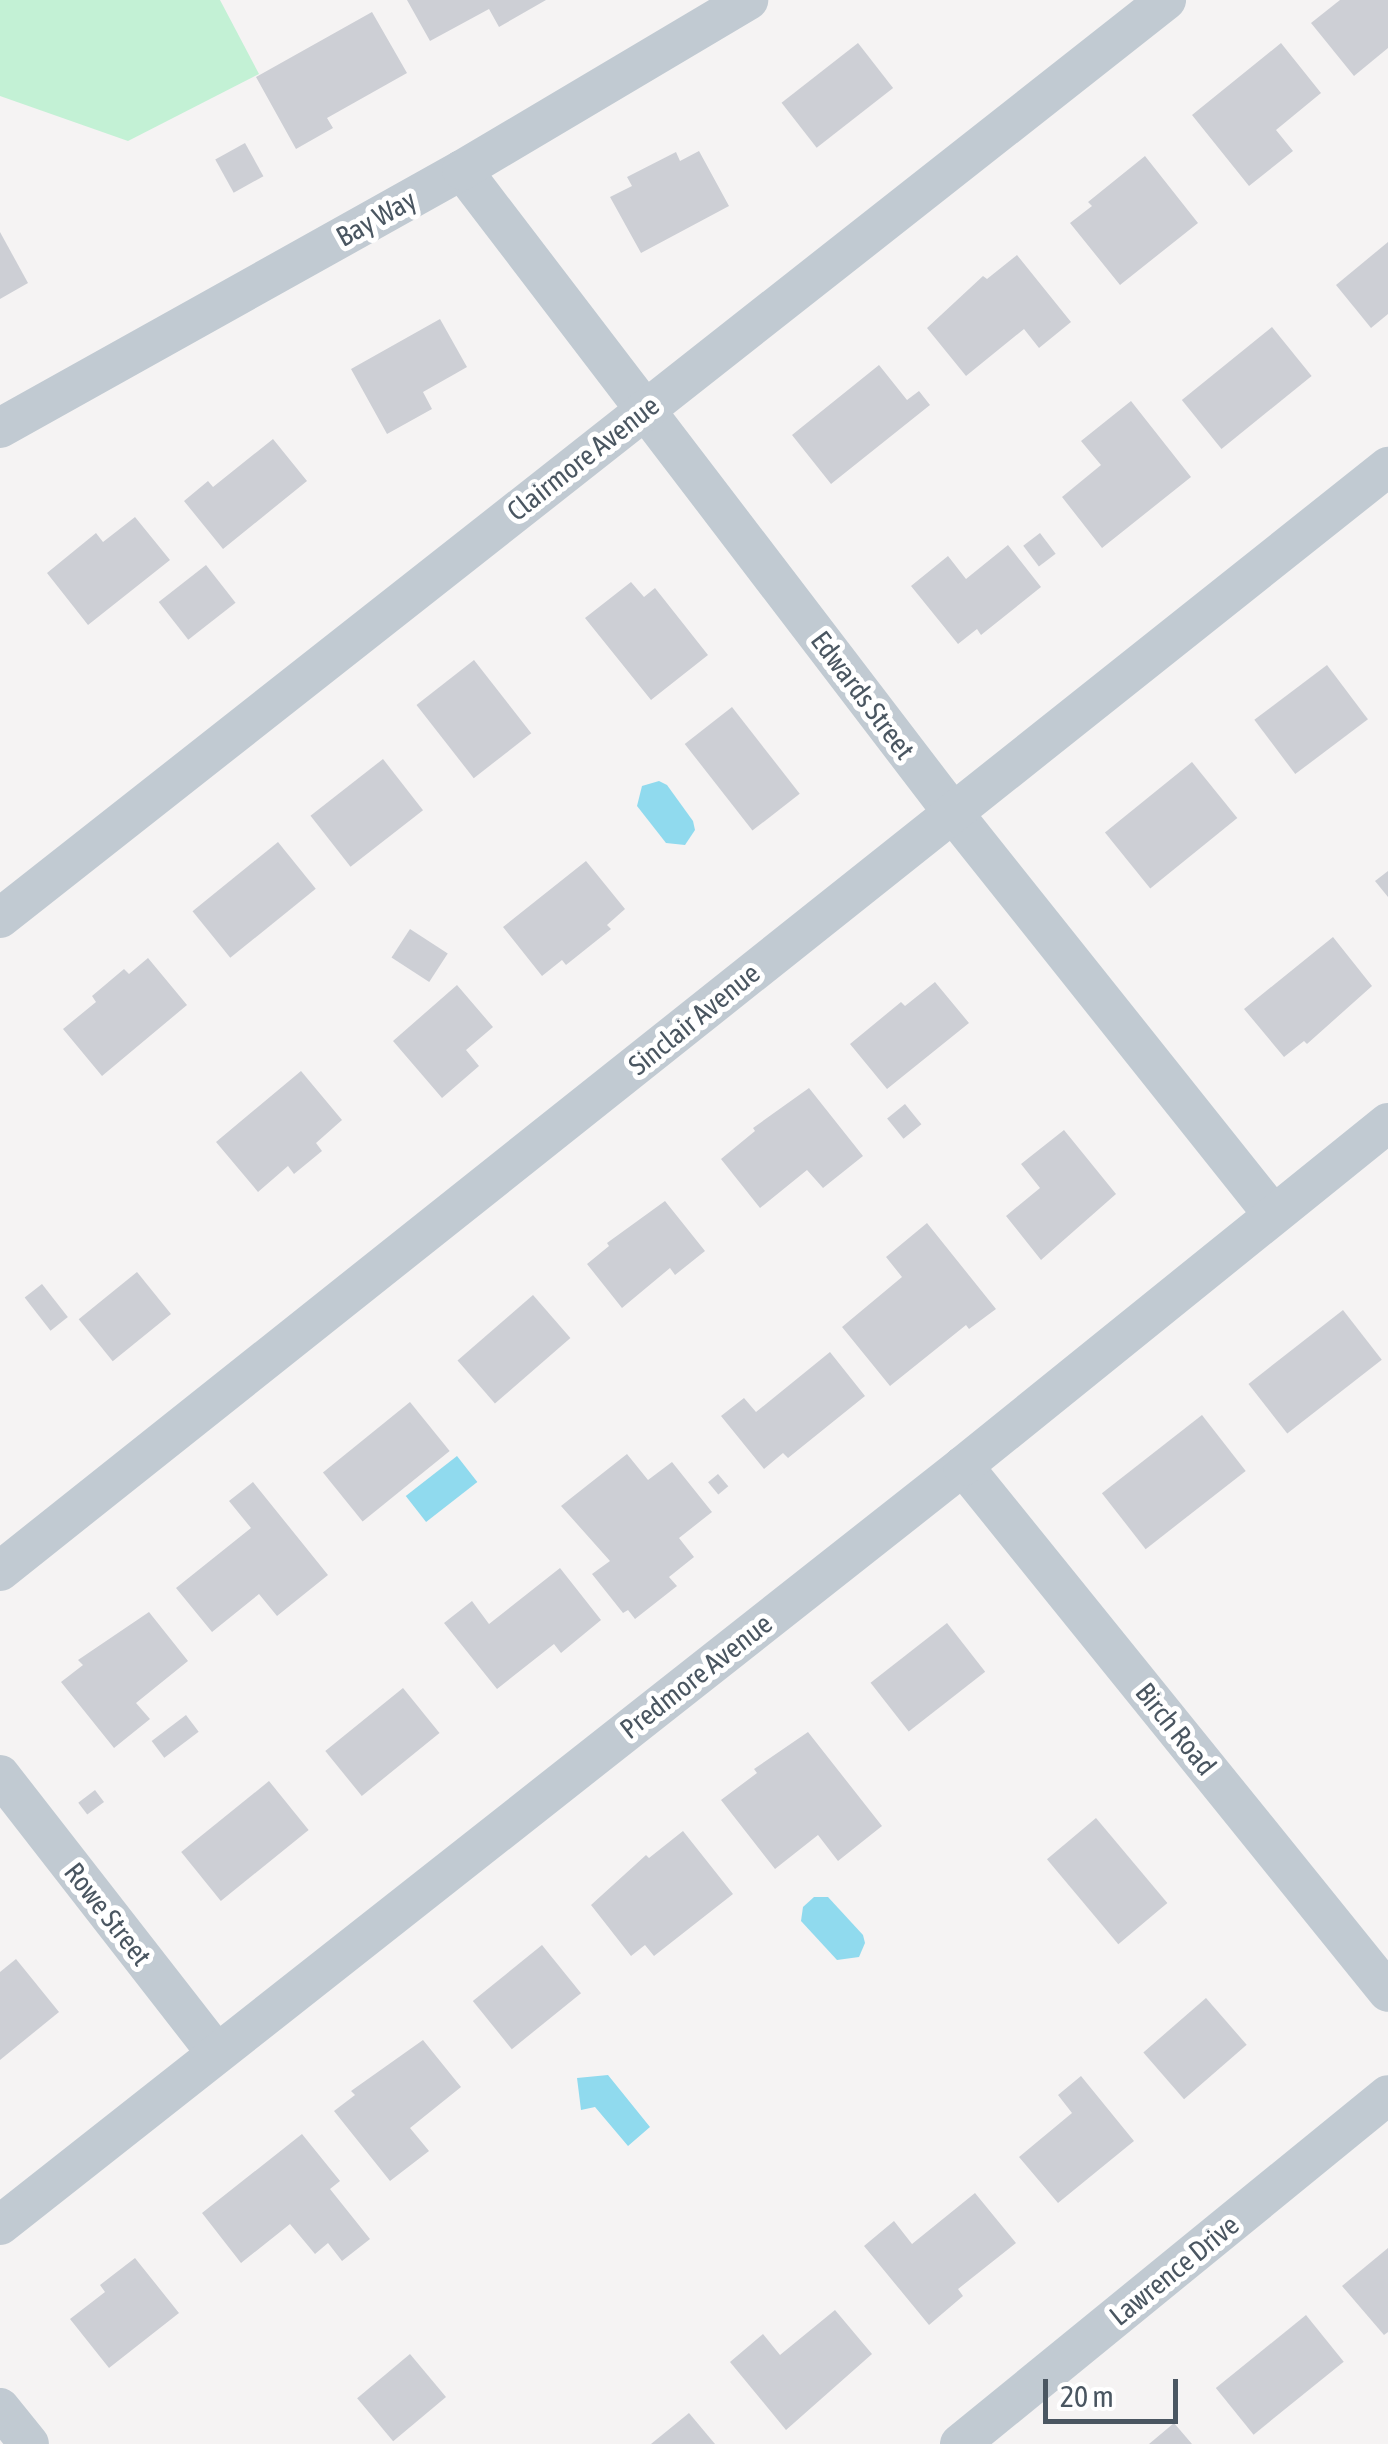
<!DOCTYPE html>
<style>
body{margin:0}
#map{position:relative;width:1388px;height:2444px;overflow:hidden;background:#f5f3f3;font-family:"Asap Condensed",sans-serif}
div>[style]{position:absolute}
.green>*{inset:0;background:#c3f1d5}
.water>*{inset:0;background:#90daee;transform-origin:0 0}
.building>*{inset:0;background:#cdcfd5;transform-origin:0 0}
.street>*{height:40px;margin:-20px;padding:0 20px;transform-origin:20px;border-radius:20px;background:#c1cad2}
span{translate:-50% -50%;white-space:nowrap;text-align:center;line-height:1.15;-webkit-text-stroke:10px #fff;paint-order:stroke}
.street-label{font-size:28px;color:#4a5661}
.scale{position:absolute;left:1043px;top:2379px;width:135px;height:45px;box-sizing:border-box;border:5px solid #4a5661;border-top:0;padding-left:12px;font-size:30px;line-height:35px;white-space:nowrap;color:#4a5661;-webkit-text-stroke:8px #fff;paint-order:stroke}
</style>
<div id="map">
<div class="green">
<div style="clip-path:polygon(0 0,220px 0,259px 74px,128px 141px,0 96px)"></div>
</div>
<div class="water">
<div style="clip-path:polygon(659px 781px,667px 785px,693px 821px,695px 830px,685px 845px,666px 843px,637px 806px,642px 786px)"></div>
<div style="left:457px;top:1456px;width:33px;height:65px;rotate:52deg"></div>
<div style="clip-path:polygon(814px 1897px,828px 1897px,863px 1935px,865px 1943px,859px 1957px,837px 1960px,801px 1921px,803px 1907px)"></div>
<div style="clip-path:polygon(608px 2075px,650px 2127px,628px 2146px,595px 2107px,581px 2110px,577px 2078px)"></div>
</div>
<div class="building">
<div style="clip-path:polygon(407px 0,546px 0,499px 27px,489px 9px,430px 41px)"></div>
<div style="clip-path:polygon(1340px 0,1388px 0,1388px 48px,1354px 76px,1311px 23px)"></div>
<div style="clip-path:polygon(372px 12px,407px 73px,327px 118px,333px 128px,296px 149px,256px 77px)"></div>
<div style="left:858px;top:43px;width:57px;height:97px;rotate:52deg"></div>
<div style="clip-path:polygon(1281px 43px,1321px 93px,1276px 130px,1293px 151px,1249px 186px,1192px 115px)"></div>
<div style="left:245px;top:143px;width:38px;height:34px;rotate:61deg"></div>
<div style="clip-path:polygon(699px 151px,729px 206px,641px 253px,610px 197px,632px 186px,627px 177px,676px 152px,680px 161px)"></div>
<div style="clip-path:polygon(1145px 156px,1198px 223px,1120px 285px,1070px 223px,1092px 206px,1088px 202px)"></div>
<div style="clip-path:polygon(0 232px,28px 283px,0 299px)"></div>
<div style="clip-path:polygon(1388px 242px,1388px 314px,1371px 328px,1336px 285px)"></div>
<div style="clip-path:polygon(1017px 255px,1071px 322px,1039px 348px,1024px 329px,966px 376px,927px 328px,983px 276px,987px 279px)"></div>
<div style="clip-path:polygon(440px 319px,467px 367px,423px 392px,432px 409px,387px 434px,351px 369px)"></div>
<div style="left:1272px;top:327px;width:63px;height:116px;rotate:51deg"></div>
<div style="clip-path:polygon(879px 365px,907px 400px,919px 391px,930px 405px,831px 484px,792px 435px)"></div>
<div style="clip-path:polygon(1131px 401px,1191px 477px,1102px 548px,1062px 497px,1101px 465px,1081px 441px)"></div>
<div style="clip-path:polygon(273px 439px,307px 481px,223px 549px,184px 501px,208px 481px,213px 487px)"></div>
<div style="clip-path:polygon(135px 517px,170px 560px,88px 625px,47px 573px,96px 533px,103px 542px)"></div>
<div style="left:1040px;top:533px;width:26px;height:21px;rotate:53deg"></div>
<div style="clip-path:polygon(1008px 545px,1041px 587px,981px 635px,977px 629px,958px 644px,911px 586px,948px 556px,966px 579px)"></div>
<div style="left:206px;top:565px;width:48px;height:60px;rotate:52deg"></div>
<div style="clip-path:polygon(631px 582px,644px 597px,655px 588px,708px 655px,651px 700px,585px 618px)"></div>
<div style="left:474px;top:660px;width:93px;height:73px;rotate:52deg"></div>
<div style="left:1327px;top:665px;width:68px;height:91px;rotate:53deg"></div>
<div style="left:732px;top:707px;width:110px;height:60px;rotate:52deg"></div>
<div style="left:383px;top:759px;width:65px;height:92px;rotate:52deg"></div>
<div style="left:1192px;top:762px;width:72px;height:112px;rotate:51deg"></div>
<div style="left:278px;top:842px;width:60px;height:110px;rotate:51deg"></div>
<div style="clip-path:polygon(586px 861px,625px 909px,607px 925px,611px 929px,566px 965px,562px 960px,542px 976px,503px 927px)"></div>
<div style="clip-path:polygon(1388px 871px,1388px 897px,1375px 881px)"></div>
<div style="left:410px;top:929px;width:45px;height:34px;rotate:33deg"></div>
<div style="clip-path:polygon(1333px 937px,1372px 986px,1307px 1044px,1304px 1041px,1284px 1057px,1244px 1009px)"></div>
<div style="clip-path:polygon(148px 958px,187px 1005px,102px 1076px,63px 1029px,96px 1002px,92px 996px,124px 969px,129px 974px)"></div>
<div style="clip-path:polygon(935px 982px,969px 1023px,887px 1089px,850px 1044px,901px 1002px,905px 1006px)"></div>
<div style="clip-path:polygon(457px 985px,493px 1027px,466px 1050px,479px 1066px,442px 1098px,393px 1041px)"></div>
<div style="clip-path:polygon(301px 1071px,342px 1120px,316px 1143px,322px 1151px,294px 1174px,288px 1166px,258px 1192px,216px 1142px)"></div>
<div style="clip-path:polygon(809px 1088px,863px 1156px,823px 1188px,807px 1170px,760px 1208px,721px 1159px,755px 1131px,753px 1128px)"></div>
<div style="left:905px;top:1104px;width:26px;height:23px;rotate:51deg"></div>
<div style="clip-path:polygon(1064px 1130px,1116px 1194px,1041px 1260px,1006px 1216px,1040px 1188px,1021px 1164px)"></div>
<div style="clip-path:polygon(665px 1201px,705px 1251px,675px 1275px,670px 1268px,622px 1308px,587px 1264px,609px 1246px,607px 1243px)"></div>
<div style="clip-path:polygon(927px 1223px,996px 1309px,969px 1329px,966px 1325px,890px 1386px,842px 1327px,902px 1277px,886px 1257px)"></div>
<div style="left:137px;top:1272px;width:54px;height:75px;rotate:51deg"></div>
<div style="left:42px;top:1284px;width:42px;height:22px;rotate:52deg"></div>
<div style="left:533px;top:1295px;width:57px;height:100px;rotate:49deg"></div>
<div style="left:1343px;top:1310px;width:63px;height:120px;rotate:52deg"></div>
<div style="clip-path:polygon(830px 1352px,865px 1396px,788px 1458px,783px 1453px,764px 1469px,721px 1416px,744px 1398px,756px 1412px)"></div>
<div style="left:410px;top:1402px;width:63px;height:112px;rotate:51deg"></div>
<div style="left:1202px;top:1415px;width:71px;height:127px;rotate:52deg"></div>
<div style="clip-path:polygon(627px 1454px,648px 1480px,672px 1462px,712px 1512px,679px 1538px,694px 1557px,669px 1577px,677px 1586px,635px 1619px,628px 1610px,623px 1613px,592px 1574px,610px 1561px,561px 1506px)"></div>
<div style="left:718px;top:1474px;width:16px;height:13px;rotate:50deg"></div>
<div style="clip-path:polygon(253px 1482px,328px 1575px,277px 1616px,259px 1594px,212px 1632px,176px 1588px,251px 1528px,229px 1501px)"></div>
<div style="clip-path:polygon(560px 1568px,601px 1620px,561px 1653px,554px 1644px,497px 1689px,444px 1623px,472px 1601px,489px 1624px)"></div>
<div style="clip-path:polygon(149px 1612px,188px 1661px,136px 1703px,150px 1719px,114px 1748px,61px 1682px,83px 1665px,78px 1660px)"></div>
<div style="left:947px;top:1623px;width:62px;height:97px;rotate:52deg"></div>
<div style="left:403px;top:1688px;width:58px;height:100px;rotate:51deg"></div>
<div style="left:186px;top:1715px;width:21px;height:43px;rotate:53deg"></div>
<div style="clip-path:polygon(808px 1732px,882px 1826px,838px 1861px,818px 1835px,775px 1869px,721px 1800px,757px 1773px,754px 1769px)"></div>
<div style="left:269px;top:1781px;width:63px;height:113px;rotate:51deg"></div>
<div style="left:95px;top:1790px;width:15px;height:21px;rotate:53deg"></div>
<div style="left:1096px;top:1818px;width:111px;height:64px;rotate:50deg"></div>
<div style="clip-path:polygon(683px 1831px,733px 1894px,654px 1956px,645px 1945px,631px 1956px,591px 1905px,646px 1855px,649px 1858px)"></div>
<div style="left:542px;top:1945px;width:62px;height:89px;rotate:51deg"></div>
<div style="clip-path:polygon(16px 1959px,59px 2012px,0 2060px,0 1972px)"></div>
<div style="left:1206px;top:1998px;width:62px;height:83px;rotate:49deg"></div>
<div style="clip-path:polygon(423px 2040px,461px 2087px,410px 2128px,429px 2151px,390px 2181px,334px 2111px,355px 2095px,351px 2091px)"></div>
<div style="clip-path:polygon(1081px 2076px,1134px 2141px,1058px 2203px,1019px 2157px,1072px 2113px,1058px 2095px)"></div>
<div style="clip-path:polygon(302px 2134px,340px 2181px,330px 2189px,370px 2239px,342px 2261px,328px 2243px,315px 2254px,290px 2224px,241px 2263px,202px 2213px)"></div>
<div style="clip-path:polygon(975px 2193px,1016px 2243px,958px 2289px,963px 2296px,929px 2325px,864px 2246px,894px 2221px,912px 2244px)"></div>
<div style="clip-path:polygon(1388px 2248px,1388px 2332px,1384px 2335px,1342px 2286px)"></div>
<div style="clip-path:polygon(135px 2258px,179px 2313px,109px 2368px,70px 2319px,105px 2292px,100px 2285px)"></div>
<div style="clip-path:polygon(835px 2310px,872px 2354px,786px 2430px,730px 2362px,763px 2334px,780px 2355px)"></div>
<div style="left:1306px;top:2315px;width:60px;height:116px;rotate:51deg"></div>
<div style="left:410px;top:2354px;width:56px;height:69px;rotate:50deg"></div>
<div style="clip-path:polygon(689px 2413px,715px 2444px,651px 2444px)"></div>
<div style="clip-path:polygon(1174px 2423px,1192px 2444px,1149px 2444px)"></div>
</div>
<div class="street">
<div style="left:462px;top:170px;width:809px;rotate:52.63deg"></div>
<div style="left:953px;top:813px;width:512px;rotate:51.43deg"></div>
<div style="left:0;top:428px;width:529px;rotate:-29.18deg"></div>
<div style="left:462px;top:170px;width:333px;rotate:-30.7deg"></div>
<div style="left:0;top:918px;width:1484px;rotate:-38.21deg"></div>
<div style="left:963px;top:1466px;width:676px;rotate:51.06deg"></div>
<div style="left:0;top:1571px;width:1774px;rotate:-38.5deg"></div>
<div style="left:0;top:1775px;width:351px;rotate:52.1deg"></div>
<div style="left:0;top:2225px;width:1226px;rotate:-38.24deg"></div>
<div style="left:963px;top:1466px;width:546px;rotate:-38.91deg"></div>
<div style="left:0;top:2408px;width:46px;rotate:51.1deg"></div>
<div style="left:960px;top:2444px;width:552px;rotate:-39.19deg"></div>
</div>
<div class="street-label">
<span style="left:376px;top:218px;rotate:-29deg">Bay Way</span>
<span style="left:583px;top:458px;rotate:-38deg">Clairmore Avenue</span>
<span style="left:863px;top:695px;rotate:53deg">Edwards Street</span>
<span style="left:694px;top:1019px;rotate:-39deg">Sinclair Avenue</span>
<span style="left:696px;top:1676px;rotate:-38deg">Predmore Avenue</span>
<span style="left:1176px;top:1729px;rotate:51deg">Birch Road</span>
<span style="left:108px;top:1914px;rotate:52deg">Rowe Street</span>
<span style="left:1174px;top:2270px;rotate:-39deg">Lawrence Drive</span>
</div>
<div class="scale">20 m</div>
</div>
